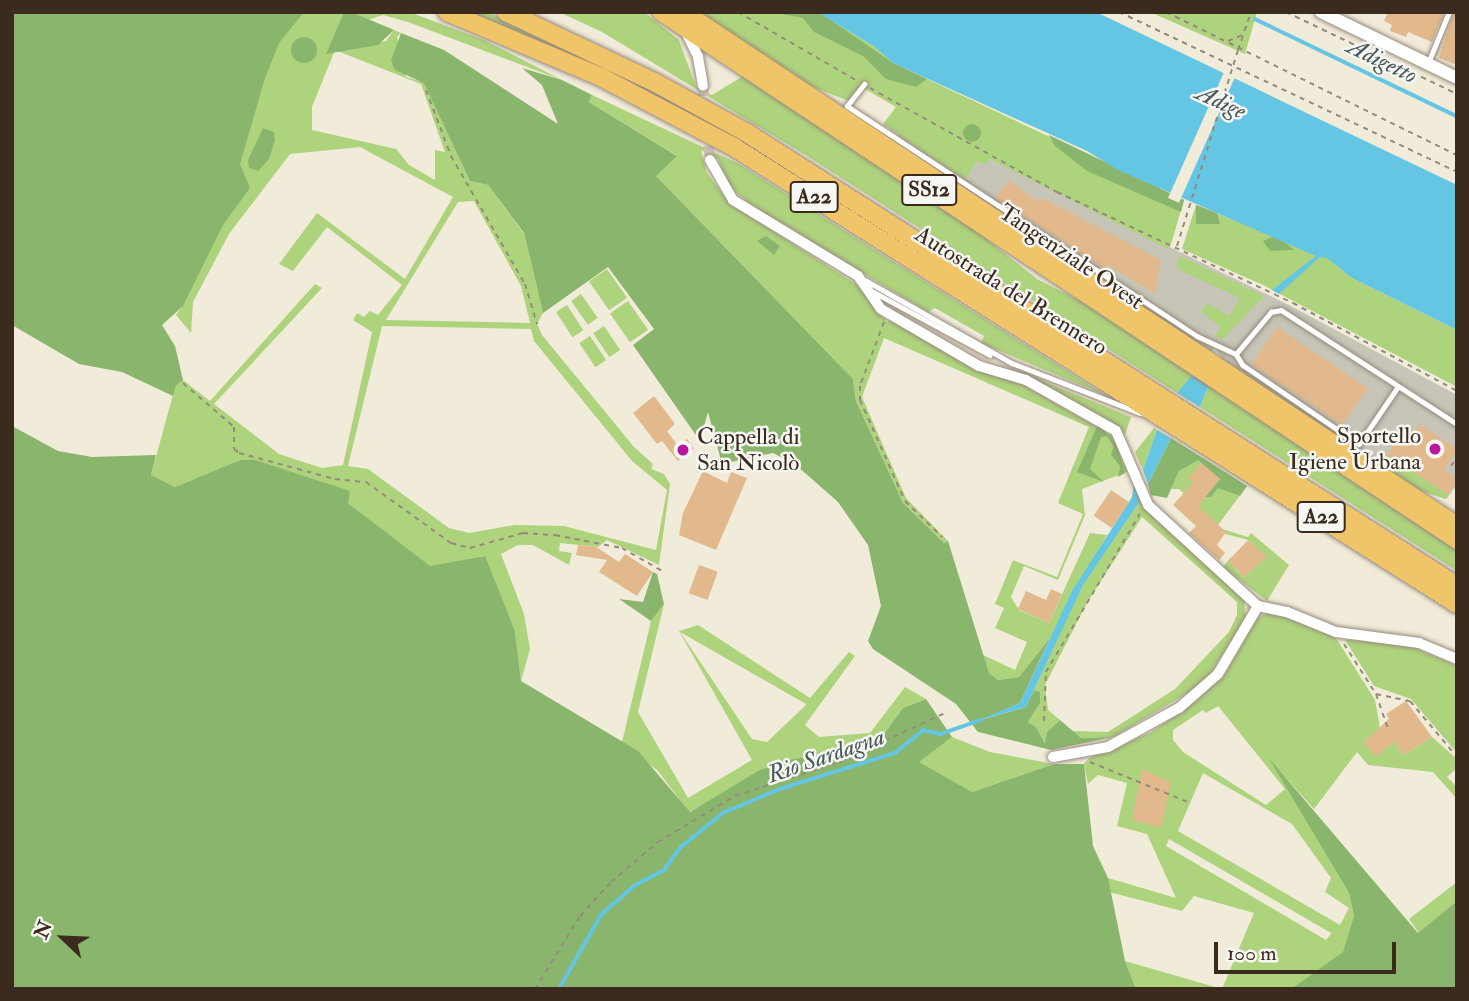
<!DOCTYPE html>
<meta charset="utf-8">
<style>
body{margin:0}
#map{position:relative;width:1469px;height:1001px;overflow:hidden;background:#f1ebd9;font-family:"IM FELL Double Pica",serif}
div>[style]{position:absolute}
.built>*{inset:0;background:#e3dbba;transform-origin:0 0}
.industrial>*{inset:0;background:#c6c5b8}
.green>*{inset:0;background:#aed37d;transform-origin:0 0}
.forest>*{inset:0;background:#8ab56c}
.round{border-radius:50%}
.water>*{inset:0;background:#64c6e2}
.pier>*{inset:0;background:#f1ebd9;transform-origin:0 0}
.stream>*{height:3.5px;margin:-1.75px;padding:0 1.75px;transform-origin:1.75px;border-radius:1.75px;background:#64c6e2}
.building>*{inset:0;background:#e1b98c;transform-origin:0 0}
.minor-tunnel>*{height:10px;margin-top:-5px;transform-origin:0;background:repeating-linear-gradient(90deg,#cdc4b4 0 10px,transparent 0 15px)}
.path>*{height:2px;margin-top:-1px;transform-origin:0;background:repeating-linear-gradient(90deg,#968a7c 0 5px,transparent 0 10px)}
.roads{filter:drop-shadow(0 0 2px #968a7c) drop-shadow(0 0 2px #968a7c)}
.service>*{height:4.5px;margin:-2.25px;padding:0 2.25px;transform-origin:2.25px;border-radius:2.25px;background:#fff}
.minor>*{height:10px;margin:-5px;padding:0 5px;transform-origin:5px;border-radius:5px;background:#fff}
.tertiary>*{height:12px;margin:-6px;padding:0 6px;transform-origin:6px;border-radius:6px;background:#fff}
.trunk>*{height:16px;margin:-8px;padding:0 8px;transform-origin:8px;border-radius:8px;background:#f0c469}
.motorway>*{height:18px;margin:-9px;padding:0 9px;transform-origin:9px;border-radius:9px;background:#f0c469}
.path-bridge>*{height:2px;margin-top:-1px;transform-origin:0;background:repeating-linear-gradient(90deg,#968a7c 0 5px,transparent 0 10px)}
.dots>*{width:19px;height:19px;translate:-50% -50%;box-sizing:border-box;border:4px solid #f6f6f2;border-radius:50%}
span{translate:-50% -50%;white-space:nowrap;text-align:center;line-height:1.15;-webkit-text-stroke:5px #f6f6f2;paint-order:stroke}
.shield-label span{padding:2px 5px;background:#f6f6f2;border:2px solid;border-radius:5px;-webkit-text-stroke-width:0}
.shield-label{font-size:21px;color:#3b2a1e;font-weight:700}
.street-label{font-size:23px;color:#3b2a1e}
.poi-label{font-size:23px;color:#3b2a1e}
.right{translate:-100% -50%;text-align:right}
.left{translate:0 -50%;text-align:left}
.water-label{font-size:24px;color:#475959;font-style:italic}
.frame{position:absolute;inset:0;border:14px solid #3b2a1e;pointer-events:none}
.north{position:absolute;left:28px;top:903px;width:70px;height:70px;-webkit-text-stroke:5px #f6f6f2;paint-order:stroke;rotate:293deg;font-size:19px;font-weight:700;line-height:28px;text-align:center;color:#3b2a1e}
.north::after{content:'';display:block;margin:auto;width:24px;height:32px;background:#3b2a1e;clip-path:polygon(50% 0,100% 100%,50% 72%,0 100%)}
.scale{position:absolute;left:1214px;top:942px;width:182px;height:32px;box-sizing:border-box;border:4px solid #3b2a1e;border-top:0;padding-left:9px;font-size:21px;line-height:24px;white-space:nowrap;color:#3b2a1e;-webkit-text-stroke:5px #f6f6f2;paint-order:stroke}
</style>
<div id="map">
<div class="built">
<div style="left:1442px;top:12px;width:15px;height:44px;rotate:11deg"></div>
</div>
<div class="industrial">
<div style="clip-path:polygon(883px 125px,989px 159px,1289px 305px,1457px 395px,1457px 485px,1446px 499px,1416px 489px,1223px 362px,1215px 347px,1212px 351px,894px 140px,898px 134px)"></div>
</div>
<div class="green">
<div style="clip-path:polygon(evenodd,304px 12px,344px 12px,327px 53px,386px 41px,394px 30px,401px 33px,397px 37px,406px 77px,424px 82px,470px 181px,488px 185px,524px 234px,543px 313px,537px 324px,542px 335px,634px 447px,653px 464px,651px 469px,664px 474px,670px 484px,659px 565px,607px 540px,598px 547px,560px 543px,559px 551px,572px 553px,569px 565px,533px 545px,518px 545px,501px 554px,524px 614px,530px 649px,521px 681px,515px 631px,484px 556px,430px 567px,347px 502px,350px 491px,240px 460px,175px 487px,151px 475px,176px 384px,183px 380px,210px 401px,315px 284px,322px 288px,214px 404px,279px 454px,322px 468px,343px 465px,372px 332px,353px 320px,357px 313px,364px 317px,370px 311px,378px 315px,402px 285px,327px 227px,293px 271px,279px 264px,317px 213px,405px 279px,453px 197px,360px 147px,290px 154px,229px 234px,193px 302px,191px 333px,176px 315px,183px 305px,254px 57px,304px 12px,335px 50px,421px 84px,445px 152px,435px 150px,435px 180px,409px 165px,396px 149px,312px 130px,312px 107px,335px 50px,304px 12px,474px 201px,521px 286px,530px 323px,386px 320px,458px 202px,474px 201px,304px 12px,382px 326px,531px 329px,534px 341px,632px 461px,667px 490px,656px 550px,564px 526px,515px 525px,469px 533px,449px 528px,368px 469px,348px 466px,382px 326px)"></div>
<div style="clip-path:polygon(351px 12px,409px 12px,484px 40px,562px 80px,408px 22px,383px 15px,368px 20px)"></div>
<div style="clip-path:polygon(465px 12px,487px 12px,547px 37px,732px 132px,919px 253px)"></div>
<div style="clip-path:polygon(559px 12px,644px 12px,679px 40px,696px 87px,712px 95px,743px 76px,969px 225px,1037px 279px,1096px 309px,1193px 374px,1177px 393px,807px 156px,602px 32px)"></div>
<div style="clip-path:polygon(696px 12px,817px 12px,875px 47px,893px 63px,1184px 200px,1171px 244px,1168px 249px,989px 159px,985px 165px,977px 161px,965px 180px,883px 124px,896px 107px,865px 89px,854px 103px,805px 84px)"></div>
<div style="clip-path:polygon(1150px 12px,1257px 12px,1245px 54px)"></div>
<div style="clip-path:polygon(592px 95px,739px 164px,1105px 395px,981px 343px,984px 336px,935px 308px,928px 312px,757px 210px,730px 187px,718px 159px,701px 150px,707px 173px,730px 204px,859px 286px,887px 322px,891px 319px,976px 370px,1006px 375px,1116px 438px,1129px 471px,1082px 489px,1085px 515px,1058px 580px,1024px 566px,1011px 597px,1019px 610px,1049px 623px,1090px 533px,1107px 535px,1050px 638px,1019px 677px,998px 680px,989px 673px,981px 654px,1015px 670px,1027px 642px,995px 628px,1004px 608px,995px 604px,1013px 560px,1057px 577px,1083px 514px,1058px 503px,1089px 427px,884px 338px,862px 397px,906px 498px,948px 541px,944px 543px,903px 503px,856px 401px,853px 379px,655px 175px,676px 155px,589px 102px)"></div>
<div style="clip-path:polygon(894px 140px,1212px 351px,891px 143px)"></div>
<div style="clip-path:polygon(1196px 205px,1328px 258px,1352px 278px,1457px 330px,1457px 387px,1265px 286px,1182px 249px)"></div>
<div style="clip-path:polygon(1180px 256px,1264px 296px,1222px 340px,1216px 335px,1221px 327px,1201px 312px,1207px 303px,1229px 316px,1240px 298px,1181px 271px,1176px 264px)"></div>
<div style="left:607px;top:269px;width:35px;height:22px;rotate:55deg"></div>
<div style="left:581px;top:294px;width:29px;height:12px;rotate:55deg"></div>
<div style="left:628px;top:301px;width:35px;height:22px;rotate:55deg"></div>
<div style="left:567px;top:305px;width:30px;height:13px;rotate:57deg"></div>
<div style="left:604px;top:326px;width:29px;height:13px;rotate:56deg"></div>
<div style="left:590px;top:336px;width:29px;height:13px;rotate:56deg"></div>
<div style="clip-path:polygon(1018px 371px,1131px 417px,1125px 435px,1108px 421px)"></div>
<div style="clip-path:polygon(1209px 385px,1457px 549px,1457px 571px,1200px 407px)"></div>
<div style="clip-path:polygon(1154px 428px,1157px 430px,1143px 470px,1135px 452px)"></div>
<div style="clip-path:polygon(1387px 455px,1449px 495px,1446px 499px,1416px 489px,1380px 466px)"></div>
<div style="clip-path:polygon(1200px 456px,1247px 486px,1215px 529px,1209px 517px,1179px 489px,1171px 489px,1179px 471px)"></div>
<div style="clip-path:polygon(1140px 501px,1244px 600px,1246px 617px,1209px 676px,1191px 691px,1113px 737px,1081px 738px,1072px 731px,1108px 732px,1175px 689px,1229px 632px,1237px 615px,1237px 602px,1142px 517px,1087px 603px,1045px 685px,1048px 710px,1060px 720px,1047px 732px,1046px 744px,1036px 727px,1028px 722px,1040px 703px,1040px 692px,1034px 690px,1083px 584px)"></div>
<div style="clip-path:polygon(1222px 529px,1248px 537px,1251px 533px,1289px 565px,1267px 601px,1223px 567px,1231px 557px,1236px 562px,1233px 566px,1244px 577px,1266px 557px,1248px 540px,1218px 532px)"></div>
<div style="clip-path:polygon(evenodd,664px 604px,638px 712px,688px 798px,752px 760px,679px 631px,698px 625px,810px 698px,849px 652px,855px 656px,805px 725px,819px 737px,870px 733px,905px 687px,926px 699px,903px 708px,875px 746px,787px 760px,689px 812px,658px 771px,622px 742px,651px 621px,664px 604px,680px 632px,806px 704px,806px 705px,767px 742px,752px 739px,680px 632px)"></div>
<div style="clip-path:polygon(evenodd,1272px 611px,1336px 638px,1375px 700px,1380px 728px,1364px 742px,1376px 756px,1394px 742px,1404px 755px,1432px 737px,1457px 759px,1457px 768px,1447px 777px,1457px 787px,1457px 799px,1433px 772px,1368px 765px,1357px 752px,1314px 809px,1270px 760px,1349px 893px,1354px 916px,1344px 952px,1291px 989px,1136px 989px,1125px 961px,1222px 989px,1254px 913px,1194px 896px,1182px 911px,1109px 892px,1108px 878px,1176px 898px,1147px 834px,1117px 826px,1127px 783px,1098px 775px,1088px 784px,1084px 764px,1089px 758px,1150px 733px,1195px 702px,1225px 674px,1257px 618px,1272px 611px,1218px 706px,1285px 789px,1266px 805px,1183px 752px,1173px 740px,1173px 730px,1203px 710px,1206px 713px,1218px 706px,1272px 611px,1203px 773px,1292px 824px,1331px 878px,1325px 892px,1349px 908px,1340px 925px,1178px 831px,1203px 773px,1272px 611px,1169px 839px,1331px 933px,1331px 934px,1326px 940px,1166px 846px,1169px 839px)"></div>
<div style="clip-path:polygon(1345px 640px,1402px 643px,1457px 666px,1457px 753px,1411px 699px,1374px 686px)"></div>
<div style="clip-path:polygon(952px 737px,990px 752px,1054px 764px,972px 792px,918px 762px)"></div>
<div style="clip-path:polygon(1457px 882px,1457px 901px,1419px 933px,1409px 919px)"></div>
</div>
<div class="forest">
<div style="clip-path:polygon(12px 12px,304px 12px,279px 43px,265px 78px,240px 164px,250px 188px,223px 225px,183px 306px,162px 325px,175px 346px,183px 380px,176px 385px,173px 396px,122px 372px,79px 364px,12px 325px)"></div>
<div style="clip-path:polygon(344px 12px,351px 12px,394px 30px,378px 45px,326px 54px)"></div>
<div style="clip-path:polygon(771px 12px,822px 14px,893px 63px,927px 79px,916px 87px,886px 79px,863px 56px,814px 32px,803px 18px)"></div>
<div style="clip-path:polygon(401px 33px,444px 50px,558px 124px,542px 85px,522px 68px,562px 80px,592px 95px,589px 102px,677px 156px,656px 176px,853px 379px,856px 401px,903px 503px,944px 543px,948px 541px,989px 673px,998px 680px,1019px 677px,1050px 638px,1020px 703px,981px 720px,1026px 707px,1034px 690px,1040px 692px,1040px 703px,1028px 722px,1036px 727px,1045px 743px,1047px 732px,1060px 720px,1081px 738px,1113px 737px,1051px 750px,978px 732px,956px 704px,873px 649px,868px 641px,881px 606px,868px 545px,838px 502px,796px 465px,773px 453px,722px 464px,708px 412px,700px 441px,633px 345px,654px 329px,608px 267px,543px 313px,524px 233px,488px 185px,470px 181px,424px 83px,395px 70px,391px 61px)"></div>
<div class="round" style="left:291px;top:37px;width:26px;height:26px"></div>
<div class="round" style="left:963px;top:124px;width:18px;height:18px"></div>
<div style="clip-path:polygon(263px 128px,274px 132px,275px 140px,269px 159px,258px 171px,249px 168px,248px 160px)"></div>
<div style="clip-path:polygon(1049px 135px,1184px 200px,1181px 212px,1087px 171px,1055px 146px)"></div>
<div style="clip-path:polygon(1196px 205px,1217px 213px,1220px 224px,1196px 224px)"></div>
<div style="clip-path:polygon(766px 236px,780px 246px,774px 255px,757px 241px)"></div>
<div style="clip-path:polygon(1274px 236px,1287px 244px,1294px 250px,1270px 251px,1263px 241px)"></div>
<div style="clip-path:polygon(1098px 424px,1116px 444px,1125px 473px,1118px 477px,1120px 466px,1111px 455px,1114px 446px,1107px 436px,1101px 437px,1090px 469px,1104px 482px,1077px 472px)"></div>
<div style="clip-path:polygon(12px 426px,58px 451px,92px 457px,156px 455px,151px 475px,175px 487px,240px 460px,255px 460px,350px 491px,348px 503px,430px 566px,485px 556px,515px 631px,521px 681px,638px 751px,690px 812px,758px 771px,787px 760px,875px 746px,903px 708px,926px 699px,952px 737px,919px 762px,972px 792px,1054px 764px,1084px 764px,1093px 846px,1108px 878px,1125px 961px,1136px 989px,12px 989px)"></div>
<div style="clip-path:polygon(1171px 438px,1247px 486px,1240px 496px,1218px 488px,1211px 497px,1205px 497px,1220px 479px,1198px 460px,1179px 471px,1167px 498px,1151px 495px,1148px 484px)"></div>
<div style="clip-path:polygon(653px 572px,657px 574px,664px 604px,651px 621px,619px 599px,643px 602px)"></div>
<div style="clip-path:polygon(1268px 757px,1418px 933px,1457px 901px,1457px 989px,1291px 989px,1343px 952px,1354px 916px,1349px 893px)"></div>
</div>
<div class="water">
<div style="clip-path:polygon(817px 12px,1096px 12px,1457px 185px,1457px 330px,1352px 278px,1327px 258px,1320px 257px,1279px 294px,1272px 290px,1316px 256px,1118px 170px,1087px 151px,893px 63px,875px 47px)"></div>
<div style="clip-path:polygon(1193px 374px,1209px 385px,1200px 407px,1177px 393px)"></div>
<div style="clip-path:polygon(1157px 430px,1171px 438px,1148px 484px,1143px 470px)"></div>
<div style="clip-path:polygon(1134px 485px,1140px 501px,1083px 585px,1026px 707px,977px 721px,1020px 703px,1072px 591px,1132px 497px)"></div>
</div>
<div class="pier">
<div style="left:1225px;top:70px;width:12px;height:140px;rotate:24deg"></div>
</div>
<div class="stream">
<div style="left:1255px;top:19px;width:224px;rotate:25.7deg"></div>
<div style="left:559px;top:989px;width:85px;rotate:-60.4deg"></div>
<div style="left:601px;top:915px;width:44px;rotate:-41.3deg"></div>
<div style="left:634px;top:886px;width:34px;rotate:-28deg"></div>
<div style="left:664px;top:870px;width:29px;rotate:-54deg"></div>
<div style="left:681px;top:847px;width:54px;rotate:-39deg"></div>
<div style="left:723px;top:813px;width:62px;rotate:-22.8deg"></div>
<div style="left:780px;top:789px;width:121px;rotate:-17.4deg"></div>
<div style="left:895px;top:753px;width:36px;rotate:-39deg"></div>
<div style="left:923px;top:730px;width:18px;rotate:13deg"></div>
<div style="left:941px;top:734px;width:42px;rotate:-19.3deg"></div>
</div>
<div class="building">
<div style="clip-path:polygon(1388px 12px,1444px 12px,1432px 42px,1408px 32px,1406px 37px,1390px 31px,1392px 25px,1384px 21px)"></div>
<div style="clip-path:polygon(1454px 12px,1457px 12px,1457px 65px,1439px 58px)"></div>
<div style="clip-path:polygon(1008px 180px,1039px 202px,1042px 198px,1161px 260px,1155px 294px,1108px 265px,1105px 269px,996px 198px)"></div>
<div style="left:1277px;top:327px;width:109px;height:45px;rotate:34deg"></div>
<div style="clip-path:polygon(654px 396px,675px 424px,667px 431px,678px 446px,687px 439px,694px 449px,678px 461px,662px 441px,657px 444px,633px 413px)"></div>
<div style="clip-path:polygon(1419px 424px,1457px 449px,1444px 470px,1457px 478px,1449px 495px,1387px 455px,1398px 439px,1406px 444px)"></div>
<div style="clip-path:polygon(1201px 463px,1220px 479px,1198px 506px,1226px 532px,1217px 545px,1225px 553px,1219px 560px,1189px 533px,1196px 526px,1173px 505px,1193px 483px,1188px 479px)"></div>
<div style="clip-path:polygon(703px 471px,727px 483px,731px 472px,747px 478px,716px 550px,679px 535px,683px 513px)"></div>
<div style="left:1111px;top:490px;width:22px;height:31px;rotate:34deg"></div>
<div style="clip-path:polygon(1248px 540px,1267px 557px,1244px 577px,1228px 561px)"></div>
<div style="clip-path:polygon(578px 545px,596px 547px,619px 562px,625px 554px,653px 572px,637px 596px,599px 572px,607px 560px,576px 555px)"></div>
<div style="left:699px;top:565px;width:20px;height:30px;rotate:20deg"></div>
<div style="clip-path:polygon(1051px 589px,1062px 594px,1049px 623px,1018px 609px,1026px 591px,1046px 600px)"></div>
<div style="clip-path:polygon(1406px 701px,1432px 737px,1404px 755px,1394px 742px,1376px 757px,1364px 742px,1389px 719px,1386px 714px)"></div>
<div style="clip-path:polygon(1142px 769px,1171px 782px,1161px 828px,1132px 820px)"></div>
</div>
<div class="minor-tunnel">
<div style="left:703px;top:86px;width:74px;rotate:84.6deg"></div>
</div>
<div class="path">
<div style="left:738px;top:12px;width:136px;rotate:30deg"></div>
<div style="left:1119px;top:12px;width:374px;rotate:25.3deg"></div>
<div style="left:1166px;top:12px;width:324px;rotate:26.2deg"></div>
<div style="left:1286px;top:12px;width:190px;rotate:25.6deg"></div>
<div style="left:1228px;top:41px;width:15px;rotate:-23deg"></div>
<div style="left:1238px;top:50px;width:40px;rotate:-71.1deg"></div>
<div style="left:870px;top:88px;width:214px;rotate:29.1deg"></div>
<div style="left:1057px;top:192px;width:261px;rotate:25.2deg"></div>
<div style="left:1293px;top:303px;width:186px;rotate:28.2deg"></div>
<div style="left:426px;top:90px;width:71px;rotate:69.3deg"></div>
<div style="left:451px;top:156px;width:148px;rotate:60deg"></div>
<div style="left:525px;top:284px;width:42px;rotate:73.3deg"></div>
<div style="left:884px;top:322px;width:68px;rotate:110.6deg"></div>
<div style="left:860px;top:386px;width:14px;rotate:90deg"></div>
<div style="left:860px;top:400px;width:111px;rotate:66deg"></div>
<div style="left:905px;top:501px;width:52px;rotate:44.2deg"></div>
<div style="left:183px;top:383px;width:67px;rotate:40.8deg"></div>
<div style="left:234px;top:427px;width:22px;rotate:90deg"></div>
<div style="left:234px;top:449px;width:6px;rotate:39deg"></div>
<div style="left:239px;top:453px;width:99px;rotate:15.2deg"></div>
<div style="left:335px;top:479px;width:31px;rotate:6deg"></div>
<div style="left:366px;top:482px;width:105px;rotate:35.7deg"></div>
<div style="left:451px;top:543px;width:20px;rotate:15deg"></div>
<div style="left:470px;top:548px;width:55px;rotate:-15.8deg"></div>
<div style="left:523px;top:533px;width:32px;rotate:4deg"></div>
<div style="left:555px;top:535px;width:68px;rotate:11deg"></div>
<div style="left:622px;top:548px;width:48px;rotate:29.7deg"></div>
<div style="left:1451px;top:466px;width:11px;rotate:-56deg"></div>
<div style="left:1344px;top:644px;width:59px;rotate:57.4deg"></div>
<div style="left:1376px;top:694px;width:35px;rotate:12deg"></div>
<div style="left:1410px;top:701px;width:73px;rotate:50deg"></div>
<div style="left:1376px;top:694px;width:36px;rotate:71deg"></div>
<div style="left:1044px;top:721px;width:49px;rotate:-87.7deg"></div>
<div style="left:1046px;top:672px;width:184px;rotate:-59.3deg"></div>
<div style="left:1090px;top:762px;width:106px;rotate:22.2deg"></div>
<div style="left:535px;top:989px;width:86px;rotate:-58.3deg"></div>
<div style="left:580px;top:916px;width:46px;rotate:-47.6deg"></div>
<div style="left:611px;top:882px;width:62px;rotate:-40.4deg"></div>
<div style="left:658px;top:842px;width:90px;rotate:-30.9deg"></div>
<div style="left:735px;top:796px;width:109px;rotate:-18.1deg"></div>
<div style="left:839px;top:762px;width:117px;rotate:-24.8deg"></div>
</div>
<div class="roads">
<div class="service">
<div style="left:1428px;top:63px;width:55px;rotate:-67.6deg"></div>
<div style="left:847px;top:106px;width:419px;rotate:33.3deg"></div>
<div style="left:1197px;top:336px;width:43px;rotate:24.8deg"></div>
<div style="left:1236px;top:354px;width:55px;rotate:-50.2deg"></div>
<div style="left:1271px;top:312px;width:10px;rotate:-11deg"></div>
<div style="left:1281px;top:310px;width:210px;rotate:32.9deg"></div>
<div style="left:847px;top:106px;width:28px;rotate:-52deg"></div>
<div style="left:865px;top:280px;width:169px;rotate:29.5deg"></div>
<div style="left:1012px;top:363px;width:137px;rotate:21.3deg"></div>
<div style="left:872px;top:291px;width:134px;rotate:28.5deg"></div>
<div style="left:1236px;top:354px;width:13px;rotate:58deg"></div>
<div style="left:1243px;top:365px;width:140px;rotate:34.3deg"></div>
<div style="left:1359px;top:444px;width:68px;rotate:-55.8deg"></div>
</div>
<div class="minor">
<div style="left:686px;top:32px;width:28px;rotate:64deg"></div>
<div style="left:698px;top:57px;width:29px;rotate:80deg"></div>
<div style="left:710px;top:160px;width:46px;rotate:60.1deg"></div>
<div style="left:733px;top:200px;width:146px;rotate:31.3deg"></div>
<div style="left:858px;top:276px;width:40px;rotate:55.1deg"></div>
<div style="left:881px;top:309px;width:113px;rotate:30.2deg"></div>
<div style="left:979px;top:366px;width:49px;rotate:16.6deg"></div>
<div style="left:1026px;top:380px;width:103px;rotate:29.5deg"></div>
<div style="left:1116px;top:431px;width:81px;rotate:66.6deg"></div>
<div style="left:1148px;top:505px;width:149px;rotate:42.6deg"></div>
<div style="left:1258px;top:606px;width:30px;rotate:12deg"></div>
<div style="left:1287px;top:612px;width:53px;rotate:22.2deg"></div>
<div style="left:1336px;top:632px;width:84px;rotate:7.5deg"></div>
<div style="left:1419px;top:643px;width:41px;rotate:22.8deg"></div>
<div style="left:1053px;top:757px;width:56px;rotate:-10.3deg"></div>
<div style="left:1108px;top:747px;width:81px;rotate:-28.8deg"></div>
<div style="left:1179px;top:708px;width:52px;rotate:-41.1deg"></div>
<div style="left:1218px;top:674px;width:79px;rotate:-59.5deg"></div>
</div>
<div class="tertiary">
<div style="left:1321px;top:12px;width:151px;rotate:25.9deg"></div>
</div>
<div class="trunk">
<div style="left:660px;top:12px;width:957px;rotate:33.57deg"></div>
<div style="left:685px;top:12px;width:927px;rotate:33.6deg"></div>
</div>
<div class="motorway">
<div style="left:447px;top:12px;width:167px;rotate:22.9deg"></div>
<div style="left:601px;top:77px;width:148px;rotate:27.8deg"></div>
<div style="left:732px;top:146px;width:858px;rotate:32.28deg"></div>
<div style="left:506px;top:12px;width:164px;rotate:25.3deg"></div>
<div style="left:654px;top:82px;width:106px;rotate:28.7deg"></div>
<div style="left:747px;top:133px;width:842px;rotate:32.54deg"></div>
</div>
</div>
<div class="path-bridge">
<div style="left:1177px;top:246px;width:205px;rotate:-72.7deg"></div>
</div>
<div class="dots">
<div style="left:1435px;top:449px;background:#b5179e"></div>
<div style="left:683px;top:450px;background:#b5179e"></div>
</div>
<div class="shield-label">
<span style="left:929px;top:190px">SS12</span>
<span style="left:814px;top:197px">A22</span>
<span style="left:1321px;top:517px">A22</span>
</div>
<div class="street-label">
<span style="left:1071px;top:257px;rotate:34deg">Tangenziale Ovest</span>
<span style="left:1011px;top:291px;rotate:32deg">Autostrada del Brennero</span>
</div>
<div class="poi-label">
<span class="right" style="left:1421px;top:449px">Sportello<br>Igiene Urbana</span>
<span class="left" style="left:697px;top:450px">Cappella di<br>San Nicolò</span>
</div>
<div class="water-label">
<span style="left:1382px;top:61px;rotate:26deg">Adigetto</span>
<span style="left:1221px;top:102px;rotate:25deg">Adige</span>
<span style="left:826px;top:756px;rotate:-19deg">Rio Sardagna</span>
</div>
<div class="frame"></div>
<div class="north">N</div>
<div class="scale">100 m</div>
</div>
